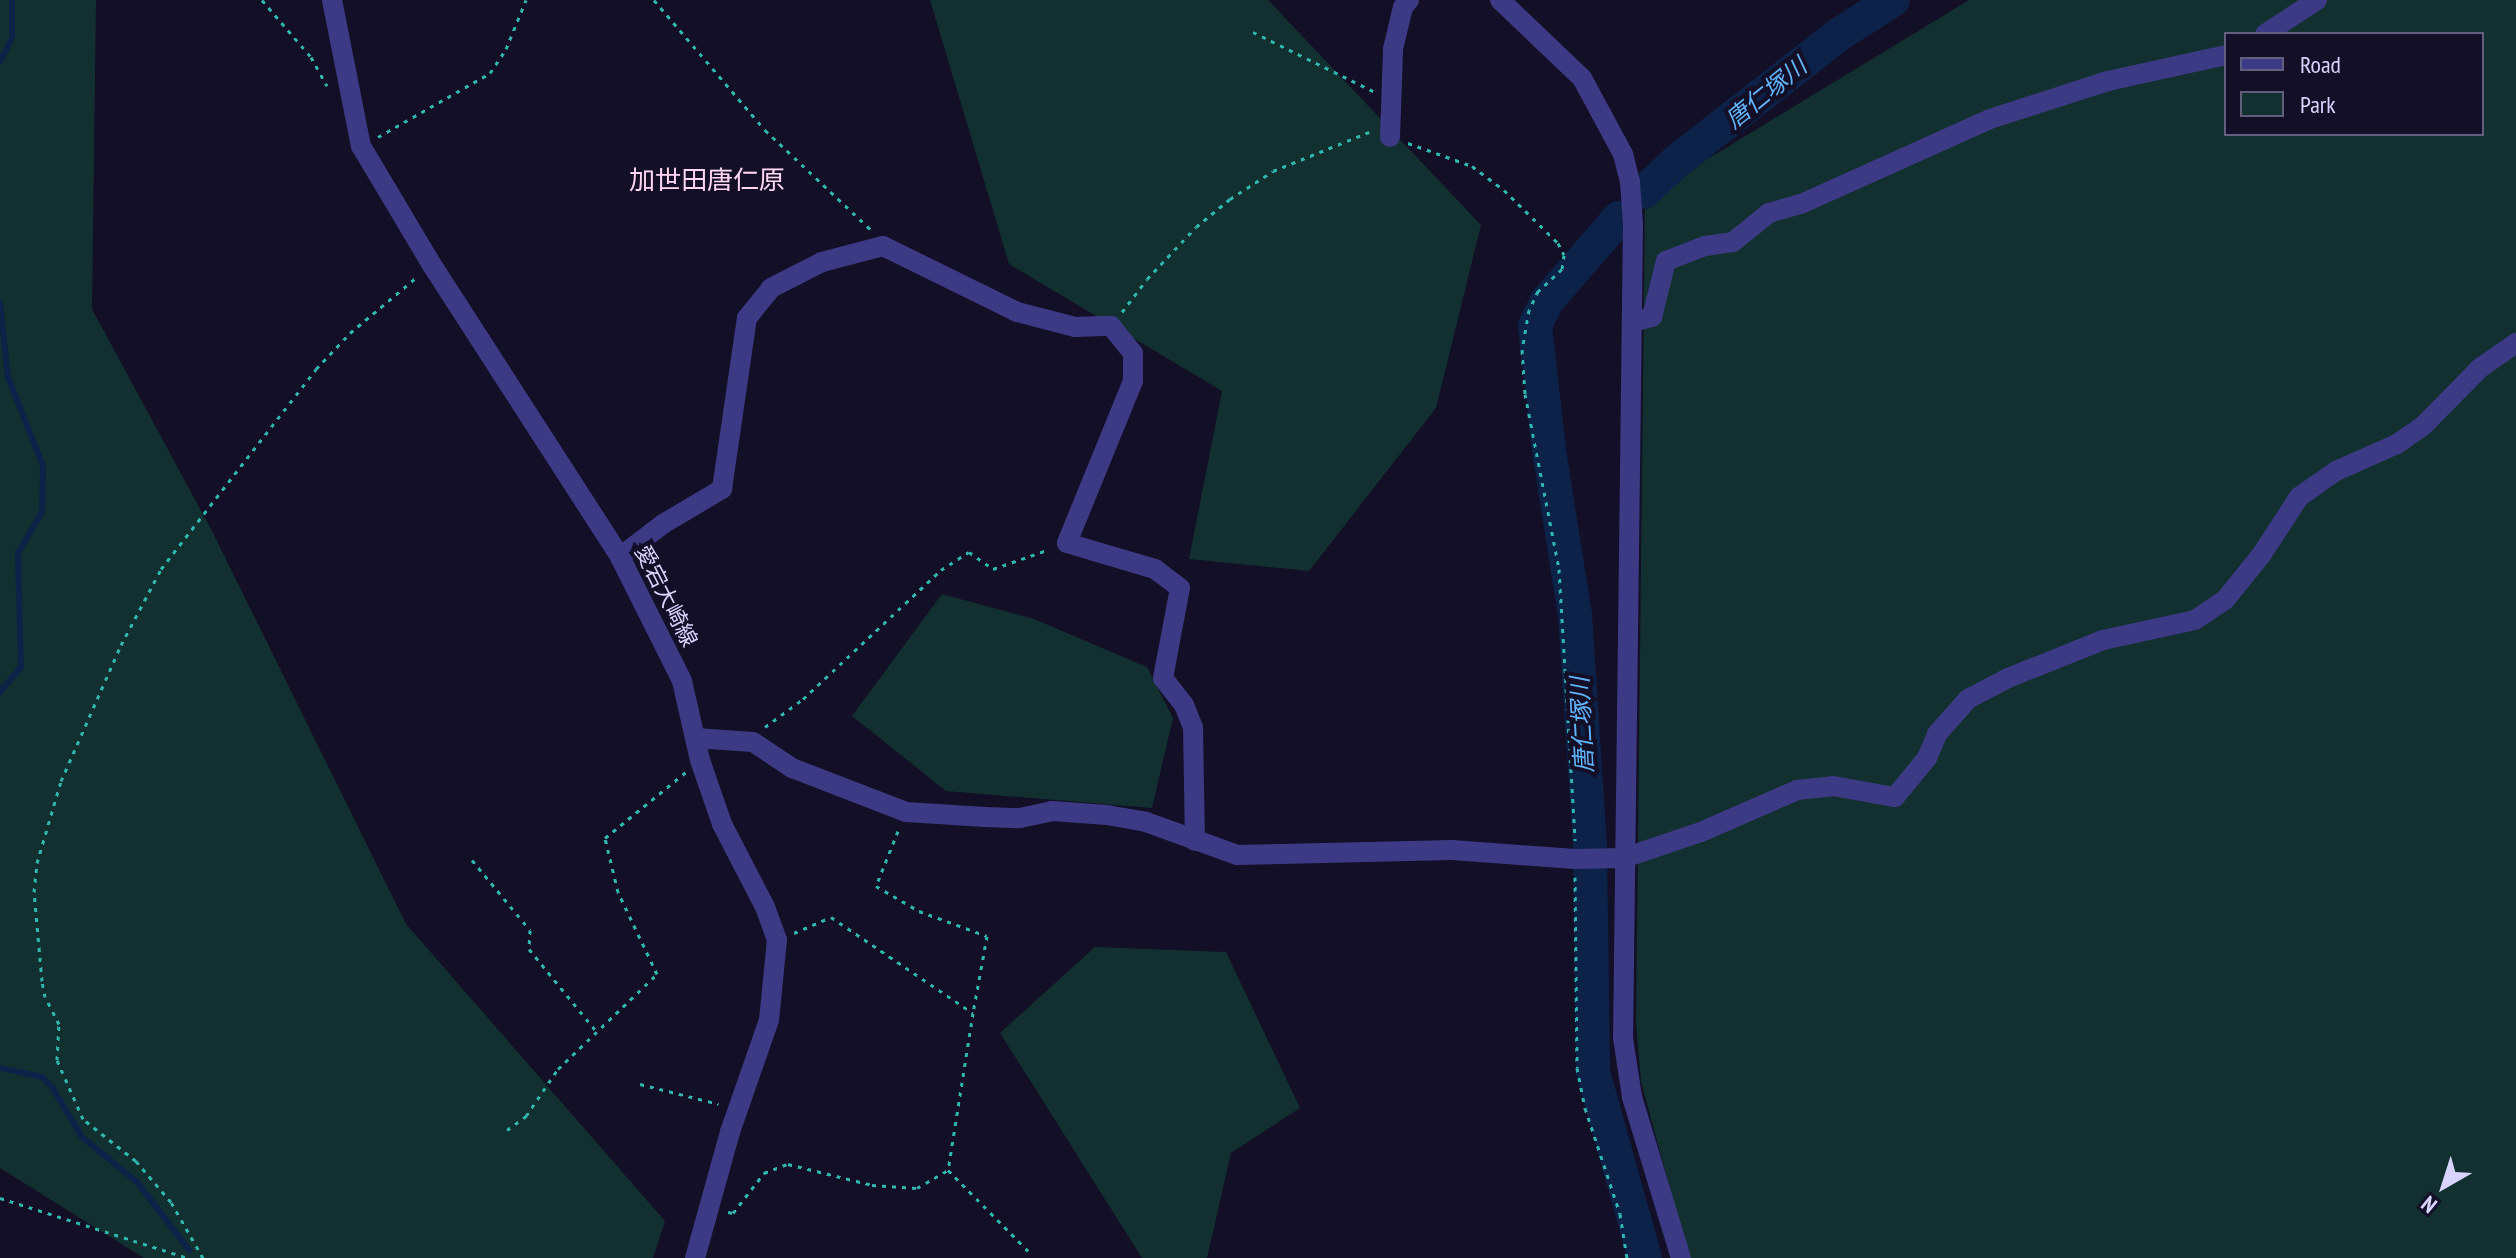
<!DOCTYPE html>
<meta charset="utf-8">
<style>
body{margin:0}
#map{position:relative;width:2516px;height:1258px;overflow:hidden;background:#130f26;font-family:"PT Sans Narrow","Noto Sans JP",sans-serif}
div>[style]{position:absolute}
.green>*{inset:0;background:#12302f}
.stream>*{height:6px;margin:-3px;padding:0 3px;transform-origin:3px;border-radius:3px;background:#0c2248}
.river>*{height:34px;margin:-17px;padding:0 17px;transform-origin:17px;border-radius:17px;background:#0c2248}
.path>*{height:3px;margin-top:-1.5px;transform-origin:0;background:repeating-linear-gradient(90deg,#2fb8b0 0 4px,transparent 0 10px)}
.minor>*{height:20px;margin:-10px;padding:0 10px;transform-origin:10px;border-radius:10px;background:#3d3a85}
span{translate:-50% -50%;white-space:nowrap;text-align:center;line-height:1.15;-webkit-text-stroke:8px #130f26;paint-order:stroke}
.street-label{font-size:22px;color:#d9d4ff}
.water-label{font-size:24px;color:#62b6ff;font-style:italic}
.quarter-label{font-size:26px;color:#ffd6f0}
.legend{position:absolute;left:2224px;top:32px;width:260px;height:104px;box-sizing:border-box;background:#130f26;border:2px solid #625e7d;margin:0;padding:10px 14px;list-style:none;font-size:24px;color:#d9d4ff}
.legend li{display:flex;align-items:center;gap:16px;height:40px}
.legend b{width:40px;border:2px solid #625e7d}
.north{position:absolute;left:2404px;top:1146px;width:80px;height:80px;-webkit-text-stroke:6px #130f26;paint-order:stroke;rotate:219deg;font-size:22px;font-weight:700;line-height:32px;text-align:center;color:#d9d4ff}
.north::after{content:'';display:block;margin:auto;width:28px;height:36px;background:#d9d4ff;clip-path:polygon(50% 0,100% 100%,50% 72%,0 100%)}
</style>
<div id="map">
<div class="green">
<div style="clip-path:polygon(0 0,96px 0,92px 309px,212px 531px,406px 924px,665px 1221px,653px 1258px,144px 1258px,0 1168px)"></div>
<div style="clip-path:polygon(930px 0,1268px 0,1481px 225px,1436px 408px,1309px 571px,1189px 559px,1222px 391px,1009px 264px)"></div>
<div style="clip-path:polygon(evenodd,1969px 0,2516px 0,2516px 1258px,1689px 1258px,1641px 1082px,1636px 1024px,1645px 197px,1969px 0,2226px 34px,2482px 34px,2482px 134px,2226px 134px,2226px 34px)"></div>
<div style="clip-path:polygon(942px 594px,1034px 619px,1147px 667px,1173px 718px,1152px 808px,946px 791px,852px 716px)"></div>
<div style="clip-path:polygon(1095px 947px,1226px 952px,1300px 1108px,1231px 1153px,1207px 1258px,1142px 1258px,1000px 1033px)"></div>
</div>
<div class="stream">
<div style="left:0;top:62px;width:28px;rotate:-64deg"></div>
<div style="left:12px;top:37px;width:37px;rotate:-90deg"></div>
<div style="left:0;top:303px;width:74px;rotate:83.8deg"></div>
<div style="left:8px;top:377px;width:96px;rotate:68.5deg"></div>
<div style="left:43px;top:466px;width:46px;rotate:91.2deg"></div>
<div style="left:42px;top:512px;width:48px;rotate:120.3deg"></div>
<div style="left:18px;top:553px;width:114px;rotate:88.5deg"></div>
<div style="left:21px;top:667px;width:33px;rotate:130deg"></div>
<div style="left:0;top:1068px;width:43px;rotate:12.1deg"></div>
<div style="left:42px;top:1077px;width:14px;rotate:45deg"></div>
<div style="left:52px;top:1087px;width:58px;rotate:59deg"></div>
<div style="left:82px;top:1137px;width:71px;rotate:39.3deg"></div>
<div style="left:137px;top:1182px;width:86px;rotate:52.6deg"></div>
</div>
<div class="river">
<div style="left:1644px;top:192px;width:45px;rotate:-43.2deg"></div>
<div style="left:1677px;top:161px;width:204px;rotate:-38deg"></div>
<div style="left:1838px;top:35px;width:65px;rotate:-32.5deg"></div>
<div style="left:1619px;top:218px;width:110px;rotate:130.9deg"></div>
<div style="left:1547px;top:301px;width:28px;rotate:116deg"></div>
<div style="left:1535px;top:326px;width:132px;rotate:83.5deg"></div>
<div style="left:1550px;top:457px;width:159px;rotate:81deg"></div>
<div style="left:1575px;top:614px;width:233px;rotate:86.3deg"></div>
<div style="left:1590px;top:847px;width:225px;rotate:89.2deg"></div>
<div style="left:1593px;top:1072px;width:193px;rotate:74.4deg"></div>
</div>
<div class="path">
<div style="left:262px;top:0;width:75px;rotate:49.3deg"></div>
<div style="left:311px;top:57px;width:33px;rotate:61deg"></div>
<div style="left:654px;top:0;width:171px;rotate:49.5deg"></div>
<div style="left:765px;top:130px;width:146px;rotate:43.3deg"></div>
<div style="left:1253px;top:32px;width:134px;rotate:26.2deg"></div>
<div style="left:378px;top:137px;width:129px;rotate:-29.7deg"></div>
<div style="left:490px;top:73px;width:29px;rotate:-56deg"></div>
<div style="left:506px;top:49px;width:53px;rotate:-67.8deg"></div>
<div style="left:1408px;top:143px;width:68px;rotate:19.8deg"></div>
<div style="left:1472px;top:166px;width:40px;rotate:37deg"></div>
<div style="left:1504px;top:190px;width:76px;rotate:44.5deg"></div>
<div style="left:1558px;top:243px;width:13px;rotate:63deg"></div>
<div style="left:1564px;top:255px;width:14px;rotate:98deg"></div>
<div style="left:1562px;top:269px;width:33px;rotate:137deg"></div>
<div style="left:1538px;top:291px;width:21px;rotate:115deg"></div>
<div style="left:1529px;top:310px;width:41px;rotate:99.9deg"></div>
<div style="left:1522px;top:350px;width:44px;rotate:86.1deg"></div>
<div style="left:1525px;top:394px;width:178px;rotate:79deg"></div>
<div style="left:1559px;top:569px;width:272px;rotate:86.6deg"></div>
<div style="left:1122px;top:312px;width:41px;rotate:-52.9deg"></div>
<div style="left:1147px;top:279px;width:71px;rotate:-46.7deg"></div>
<div style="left:1196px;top:227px;width:44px;rotate:-39.5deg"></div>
<div style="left:1230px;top:199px;width:51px;rotate:-33.1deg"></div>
<div style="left:1273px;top:171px;width:104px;rotate:-22.1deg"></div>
<div style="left:765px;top:727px;width:47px;rotate:-36.4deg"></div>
<div style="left:803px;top:699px;width:189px;rotate:-43.1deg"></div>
<div style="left:941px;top:570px;width:33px;rotate:-33deg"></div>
<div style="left:969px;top:552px;width:29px;rotate:35deg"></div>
<div style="left:993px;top:569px;width:57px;rotate:-19.4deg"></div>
<div style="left:898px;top:831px;width:59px;rotate:111.8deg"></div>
<div style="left:876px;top:886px;width:50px;rotate:30.2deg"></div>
<div style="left:919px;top:911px;width:72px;rotate:20.2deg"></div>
<div style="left:987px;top:936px;width:78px;rotate:100.3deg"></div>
<div style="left:472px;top:860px;width:91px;rotate:50.4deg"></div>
<div style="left:530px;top:930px;width:19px;rotate:93deg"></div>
<div style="left:529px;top:949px;width:107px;rotate:50.7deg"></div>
<div style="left:1575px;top:877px;width:191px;rotate:89.4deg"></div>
<div style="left:1577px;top:1068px;width:41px;rotate:78.7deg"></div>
<div style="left:1585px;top:1108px;width:112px;rotate:71.7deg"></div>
<div style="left:1620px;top:1214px;width:45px;rotate:81deg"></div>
<div style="left:794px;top:933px;width:40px;rotate:-23.4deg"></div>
<div style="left:831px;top:917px;width:171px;rotate:34.1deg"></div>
<div style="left:973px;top:1013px;width:159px;rotate:99deg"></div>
<div style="left:948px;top:1170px;width:118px;rotate:45.3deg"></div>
<div style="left:640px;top:1084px;width:81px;rotate:14.2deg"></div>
<div style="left:507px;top:1130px;width:24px;rotate:-36deg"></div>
<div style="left:526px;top:1116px;width:57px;rotate:-55.8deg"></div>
<div style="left:558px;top:1069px;width:137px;rotate:-43.8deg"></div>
<div style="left:657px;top:974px;width:91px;rotate:-115.4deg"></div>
<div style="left:618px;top:892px;width:56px;rotate:-103.5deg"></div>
<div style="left:605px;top:838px;width:104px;rotate:-39.2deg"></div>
<div style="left:0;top:1198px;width:197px;rotate:17.7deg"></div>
<div style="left:728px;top:1212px;width:5px;rotate:11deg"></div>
<div style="left:733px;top:1213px;width:51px;rotate:-52.2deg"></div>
<div style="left:764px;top:1173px;width:26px;rotate:-21deg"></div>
<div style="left:788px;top:1164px;width:87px;rotate:14deg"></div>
<div style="left:872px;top:1185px;width:45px;rotate:3.8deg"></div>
<div style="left:917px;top:1188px;width:36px;rotate:-30deg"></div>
<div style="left:203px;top:1258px;width:64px;rotate:-119.7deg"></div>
<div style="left:171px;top:1202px;width:54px;rotate:-130.5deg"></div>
<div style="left:136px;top:1161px;width:68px;rotate:-141.6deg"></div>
<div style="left:83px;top:1119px;width:64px;rotate:-113.8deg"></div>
<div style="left:57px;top:1060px;width:36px;rotate:-87deg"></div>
<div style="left:59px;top:1024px;width:30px;rotate:-117deg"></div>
<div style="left:45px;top:997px;width:16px;rotate:-101deg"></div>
<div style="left:42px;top:981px;width:89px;rotate:-95.1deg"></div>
<div style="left:34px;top:892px;width:29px;rotate:-84deg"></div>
<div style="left:37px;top:863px;width:85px;rotate:-73.7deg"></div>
<div style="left:61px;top:781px;width:149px;rotate:-66.2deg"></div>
<div style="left:121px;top:645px;width:86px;rotate:-62.2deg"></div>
<div style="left:161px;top:569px;width:253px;rotate:-52.2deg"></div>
<div style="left:316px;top:369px;width:50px;rotate:-46.6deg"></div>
<div style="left:350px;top:333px;width:89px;rotate:-40deg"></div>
</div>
<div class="minor">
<div style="left:332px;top:0;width:149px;rotate:78.8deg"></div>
<div style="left:361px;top:146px;width:139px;rotate:59.2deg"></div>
<div style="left:432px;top:265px;width:347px;rotate:57.2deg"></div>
<div style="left:620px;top:557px;width:139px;rotate:63.4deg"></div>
<div style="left:682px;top:681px;width:81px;rotate:77.2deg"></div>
<div style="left:700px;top:760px;width:68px;rotate:71deg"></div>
<div style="left:722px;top:824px;width:93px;rotate:62.6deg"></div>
<div style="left:765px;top:907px;width:35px;rotate:70deg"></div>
<div style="left:777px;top:940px;width:80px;rotate:95.7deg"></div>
<div style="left:769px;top:1020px;width:119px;rotate:109.2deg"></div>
<div style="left:730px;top:1132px;width:131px;rotate:105.5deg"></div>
<div style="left:1500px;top:0;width:113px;rotate:43.6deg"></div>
<div style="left:1582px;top:78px;width:86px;rotate:61.7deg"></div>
<div style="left:1623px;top:154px;width:29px;rotate:76deg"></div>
<div style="left:1630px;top:182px;width:42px;rotate:85.9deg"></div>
<div style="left:1633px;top:224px;width:814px;rotate:90.7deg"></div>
<div style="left:1623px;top:1038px;width:60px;rotate:81.3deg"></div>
<div style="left:1632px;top:1097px;width:168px;rotate:73.1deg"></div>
<div style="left:2265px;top:34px;width:62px;rotate:-33.2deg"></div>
<div style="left:1390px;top:137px;width:88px;rotate:-88deg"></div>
<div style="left:1393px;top:49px;width:43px;rotate:-76.6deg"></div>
<div style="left:1403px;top:7px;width:9px;rotate:-49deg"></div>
<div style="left:1632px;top:322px;width:21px;rotate:-14deg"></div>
<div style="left:1652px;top:317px;width:58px;rotate:-76deg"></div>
<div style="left:1666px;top:261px;width:42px;rotate:-21deg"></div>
<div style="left:1705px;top:246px;width:28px;rotate:-8deg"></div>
<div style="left:1733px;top:242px;width:46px;rotate:-38.9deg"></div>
<div style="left:1769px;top:213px;width:33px;rotate:-16deg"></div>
<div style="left:1801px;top:204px;width:207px;rotate:-24.2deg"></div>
<div style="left:1990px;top:119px;width:124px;rotate:-17.9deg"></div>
<div style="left:2108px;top:81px;width:121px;rotate:-12.4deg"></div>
<div style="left:620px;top:557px;width:54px;rotate:-37.5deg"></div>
<div style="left:663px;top:524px;width:69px;rotate:-30.7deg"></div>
<div style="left:722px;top:489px;width:173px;rotate:-81.7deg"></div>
<div style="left:747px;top:318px;width:38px;rotate:-51deg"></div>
<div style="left:771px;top:288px;width:57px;rotate:-27deg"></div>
<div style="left:822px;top:262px;width:63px;rotate:-14.7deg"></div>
<div style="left:883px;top:246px;width:149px;rotate:26.2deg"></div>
<div style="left:1017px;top:312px;width:60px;rotate:14.5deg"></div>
<div style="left:1075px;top:327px;width:36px;rotate:-2deg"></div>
<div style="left:1111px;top:326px;width:35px;rotate:51deg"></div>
<div style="left:1133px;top:353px;width:28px;rotate:90deg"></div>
<div style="left:1133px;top:381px;width:175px;rotate:112.2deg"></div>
<div style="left:1067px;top:543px;width:92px;rotate:16.5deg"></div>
<div style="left:1155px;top:569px;width:31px;rotate:37deg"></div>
<div style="left:1180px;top:588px;width:92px;rotate:100.7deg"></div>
<div style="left:1163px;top:678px;width:34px;rotate:52deg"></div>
<div style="left:1184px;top:705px;width:24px;rotate:68deg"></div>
<div style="left:1193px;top:727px;width:114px;rotate:89deg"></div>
<div style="left:695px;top:738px;width:58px;rotate:3.9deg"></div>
<div style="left:753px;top:742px;width:47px;rotate:33.7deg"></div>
<div style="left:792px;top:768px;width:122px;rotate:21.1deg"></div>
<div style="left:906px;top:812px;width:79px;rotate:3.6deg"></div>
<div style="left:985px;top:817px;width:35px;rotate:2deg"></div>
<div style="left:1020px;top:818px;width:33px;rotate:-12deg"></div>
<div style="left:1052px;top:811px;width:55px;rotate:4.2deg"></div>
<div style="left:1107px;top:815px;width:40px;rotate:10deg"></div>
<div style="left:1146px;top:822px;width:97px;rotate:19.9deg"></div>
<div style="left:1237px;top:855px;width:215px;rotate:-1.3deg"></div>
<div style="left:1452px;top:850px;width:123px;rotate:4.2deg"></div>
<div style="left:1575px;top:859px;width:49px;rotate:-1.2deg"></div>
<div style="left:1624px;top:858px;width:81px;rotate:-18.7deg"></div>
<div style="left:1701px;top:832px;width:105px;rotate:-23.6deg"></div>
<div style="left:1797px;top:790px;width:36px;rotate:-6deg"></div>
<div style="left:1833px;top:786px;width:63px;rotate:10.1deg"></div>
<div style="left:1895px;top:797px;width:50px;rotate:-50.6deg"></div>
<div style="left:1927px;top:758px;width:26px;rotate:-67deg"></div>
<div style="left:1937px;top:734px;width:47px;rotate:-48.5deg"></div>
<div style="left:1968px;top:699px;width:45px;rotate:-27.7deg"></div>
<div style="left:2008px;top:678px;width:102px;rotate:-21.8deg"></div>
<div style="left:2103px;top:640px;width:94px;rotate:-12.3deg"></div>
<div style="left:2195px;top:620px;width:36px;rotate:-34deg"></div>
<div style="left:2225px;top:600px;width:59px;rotate:-51.2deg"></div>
<div style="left:2262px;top:554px;width:68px;rotate:-57deg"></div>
<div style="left:2299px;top:497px;width:45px;rotate:-35.1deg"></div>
<div style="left:2336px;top:471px;width:67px;rotate:-23.9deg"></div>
<div style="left:2397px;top:444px;width:33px;rotate:-35deg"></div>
<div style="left:2424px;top:425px;width:80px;rotate:-45.5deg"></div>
<div style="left:2480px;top:368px;width:44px;rotate:-34.8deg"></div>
</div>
<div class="street-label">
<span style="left:666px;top:596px;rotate:63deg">愛宕大崎線</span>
</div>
<div class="water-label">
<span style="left:1766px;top:93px;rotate:-39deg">唐仁塚川</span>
<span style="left:1582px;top:725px;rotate:-93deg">唐仁塚川</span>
</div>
<div class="quarter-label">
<span style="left:707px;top:180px">加世田唐仁原</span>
</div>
<ul class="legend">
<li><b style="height:10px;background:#3d3a85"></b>Road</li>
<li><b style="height:22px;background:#12302f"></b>Park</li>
</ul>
<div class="north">N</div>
</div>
